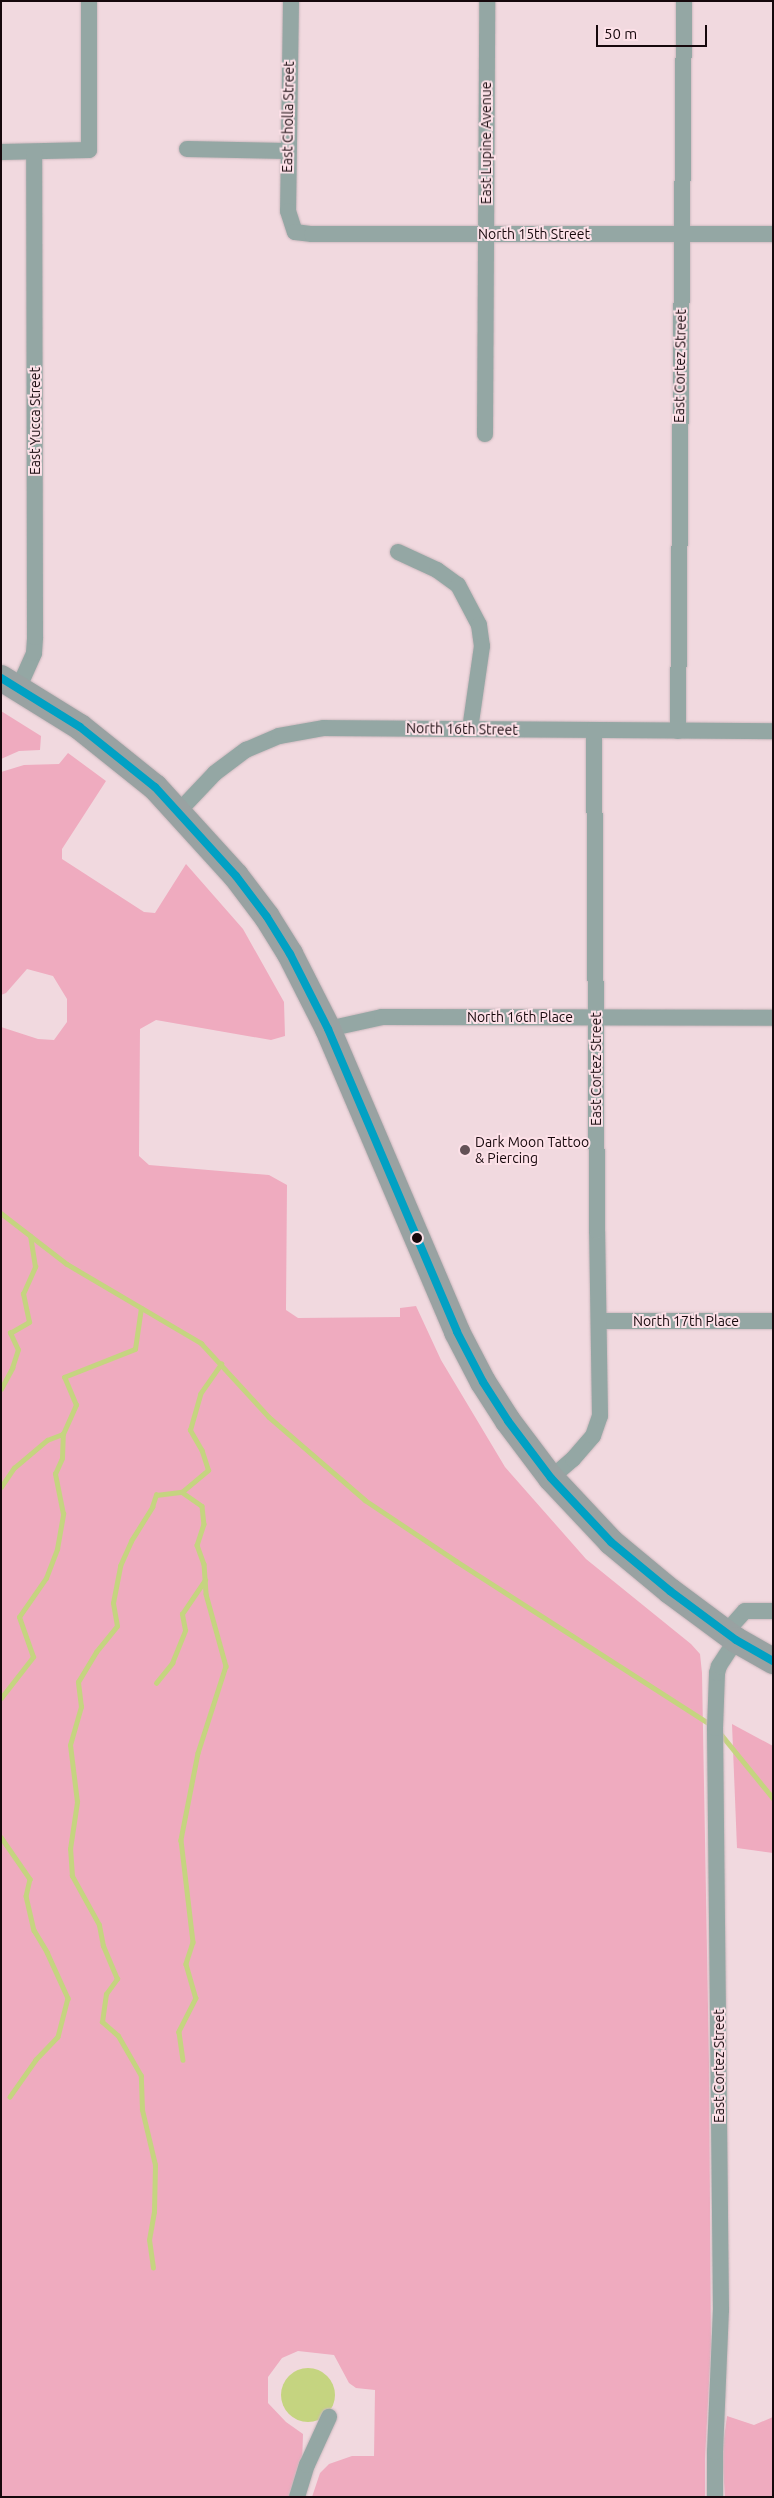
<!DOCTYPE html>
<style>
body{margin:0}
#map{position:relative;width:774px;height:2498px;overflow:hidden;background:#f1d9df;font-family:Ubuntu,sans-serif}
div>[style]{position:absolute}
.green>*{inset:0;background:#efabbf}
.water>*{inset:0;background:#c5d480}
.round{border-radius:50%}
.stream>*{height:4.5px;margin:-2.25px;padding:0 2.25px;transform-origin:2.25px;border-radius:2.25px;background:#c5d480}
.roads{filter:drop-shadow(0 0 1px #ccb9be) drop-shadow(0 0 1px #ccb9be)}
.street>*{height:16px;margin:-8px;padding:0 8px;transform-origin:8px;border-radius:8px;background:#94a7a4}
.primary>*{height:26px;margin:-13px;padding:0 13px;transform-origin:13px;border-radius:13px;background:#99a2a2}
.bus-1>*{height:8px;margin:-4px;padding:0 4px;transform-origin:4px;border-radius:4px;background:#01a1c4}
.dots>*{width:14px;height:14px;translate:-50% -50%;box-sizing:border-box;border:2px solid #fde1e8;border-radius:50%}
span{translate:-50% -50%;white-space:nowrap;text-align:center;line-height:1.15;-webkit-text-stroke:4px #fde1e8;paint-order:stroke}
.street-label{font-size:14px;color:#16080c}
.poi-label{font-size:14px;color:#16080c}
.left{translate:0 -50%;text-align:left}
.frame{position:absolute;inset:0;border:2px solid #16080c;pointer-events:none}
.scale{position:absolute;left:596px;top:25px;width:111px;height:22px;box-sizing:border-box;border:2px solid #16080c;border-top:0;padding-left:6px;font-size:15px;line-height:18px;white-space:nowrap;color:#16080c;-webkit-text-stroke:4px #fde1e8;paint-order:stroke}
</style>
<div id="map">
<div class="green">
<div style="clip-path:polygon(1px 711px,41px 736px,40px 750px,19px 751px,1px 759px)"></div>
<div style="clip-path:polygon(68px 753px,106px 781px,62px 849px,62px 859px,144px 912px,155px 913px,186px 864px,243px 929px,284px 1002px,285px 1036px,271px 1040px,156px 1020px,140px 1029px,139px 1156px,149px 1165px,269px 1175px,287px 1185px,286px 1310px,298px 1318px,400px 1317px,400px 1308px,416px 1306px,441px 1360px,505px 1467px,586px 1559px,691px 1644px,700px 1654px,702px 1673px,709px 2063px,711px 2346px,705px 2459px,705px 2497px,312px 2497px,320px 2473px,329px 2464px,352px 2456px,374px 2456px,375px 2390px,356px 2388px,349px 2383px,334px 2355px,298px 2351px,282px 2358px,268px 2377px,268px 2403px,286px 2422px,303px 2434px,302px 2466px,291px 2497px,1px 2497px,1px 1027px,38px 1039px,54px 1040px,67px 1022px,67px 999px,53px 976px,27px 969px,6px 993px,1px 995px,1px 772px,24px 765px,59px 764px)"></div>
<div style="clip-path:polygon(732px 1724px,773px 1746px,773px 1853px,737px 1848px)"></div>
<div style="clip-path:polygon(727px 2416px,754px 2425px,773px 2417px,773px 2497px,725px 2497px,722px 2453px)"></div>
</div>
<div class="water">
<div class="round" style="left:281px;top:2368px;width:54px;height:54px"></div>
</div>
<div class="stream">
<div style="left:1px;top:1213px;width:83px;rotate:37.7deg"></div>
<div style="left:67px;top:1264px;width:156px;rotate:30.5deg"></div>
<div style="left:201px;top:1343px;width:100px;rotate:47.4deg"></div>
<div style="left:269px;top:1417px;width:127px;rotate:40.8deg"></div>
<div style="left:365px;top:1500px;width:110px;rotate:33.8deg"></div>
<div style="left:456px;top:1561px;width:302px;rotate:32.7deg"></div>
<div style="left:1px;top:1389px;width:24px;rotate:-62deg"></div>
<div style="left:12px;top:1368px;width:19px;rotate:-72deg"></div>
<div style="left:18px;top:1350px;width:19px;rotate:-115deg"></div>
<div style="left:10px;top:1333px;width:22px;rotate:-30deg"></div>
<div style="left:29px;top:1322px;width:29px;rotate:-102deg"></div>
<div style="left:23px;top:1294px;width:30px;rotate:-66deg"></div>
<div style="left:35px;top:1267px;width:31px;rotate:-99deg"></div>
<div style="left:1px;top:1487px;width:23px;rotate:-56deg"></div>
<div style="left:14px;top:1468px;width:43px;rotate:-40.3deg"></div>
<div style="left:47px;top:1440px;width:17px;rotate:-21deg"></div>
<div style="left:63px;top:1434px;width:32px;rotate:-66deg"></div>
<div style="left:76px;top:1405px;width:30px;rotate:-113deg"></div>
<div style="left:64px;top:1377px;width:76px;rotate:-21.5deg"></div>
<div style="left:135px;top:1349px;width:41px;rotate:-81.7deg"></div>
<div style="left:182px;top:1492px;width:24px;rotate:35deg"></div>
<div style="left:202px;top:1506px;width:18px;rotate:84deg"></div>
<div style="left:204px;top:1524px;width:22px;rotate:108deg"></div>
<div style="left:197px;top:1545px;width:20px;rotate:70deg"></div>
<div style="left:204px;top:1564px;width:30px;rotate:86deg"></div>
<div style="left:206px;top:1594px;width:75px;rotate:74.5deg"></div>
<div style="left:226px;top:1666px;width:91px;rotate:107.8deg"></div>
<div style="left:198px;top:1753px;width:89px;rotate:101.1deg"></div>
<div style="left:181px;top:1840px;width:103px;rotate:83.3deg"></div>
<div style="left:193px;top:1942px;width:23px;rotate:108deg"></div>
<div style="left:186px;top:1964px;width:35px;rotate:74deg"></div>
<div style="left:196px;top:1998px;width:38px;rotate:117deg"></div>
<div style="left:179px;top:2032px;width:28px;rotate:82deg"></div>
<div style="left:156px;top:1683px;width:26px;rotate:-51deg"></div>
<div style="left:172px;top:1663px;width:35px;rotate:-68deg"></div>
<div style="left:185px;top:1630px;width:16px;rotate:-101deg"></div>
<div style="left:182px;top:1614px;width:41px;rotate:-55.9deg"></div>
<div style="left:1px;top:1698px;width:52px;rotate:-52deg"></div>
<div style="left:33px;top:1657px;width:42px;rotate:-109.3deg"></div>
<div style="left:19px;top:1617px;width:47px;rotate:-55.3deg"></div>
<div style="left:46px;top:1578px;width:31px;rotate:-69deg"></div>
<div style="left:57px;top:1549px;width:36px;rotate:-80deg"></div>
<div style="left:63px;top:1514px;width:41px;rotate:-101.3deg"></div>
<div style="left:55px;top:1474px;width:17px;rotate:-66deg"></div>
<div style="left:62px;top:1458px;width:24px;rotate:-88deg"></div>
<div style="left:720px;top:1733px;width:84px;rotate:50.8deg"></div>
<div style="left:1px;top:1837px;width:51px;rotate:55.4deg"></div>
<div style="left:30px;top:1879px;width:17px;rotate:103deg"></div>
<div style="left:26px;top:1896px;width:35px;rotate:77deg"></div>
<div style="left:34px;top:1930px;width:26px;rotate:59deg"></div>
<div style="left:47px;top:1952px;width:51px;rotate:65.5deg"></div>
<div style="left:68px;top:1998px;width:40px;rotate:104.4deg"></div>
<div style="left:58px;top:2037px;width:32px;rotate:134deg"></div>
<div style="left:36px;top:2060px;width:45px;rotate:125.1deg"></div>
<div style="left:153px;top:2268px;width:28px;rotate:-98deg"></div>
<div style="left:149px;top:2240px;width:28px;rotate:-80deg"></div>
<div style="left:154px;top:2212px;width:47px;rotate:-88.8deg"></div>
<div style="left:155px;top:2165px;width:57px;rotate:-103.3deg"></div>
<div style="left:142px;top:2110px;width:34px;rotate:-92deg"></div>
<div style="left:141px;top:2076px;width:46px;rotate:-119.9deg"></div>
<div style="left:118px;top:2036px;width:21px;rotate:-139deg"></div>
<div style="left:102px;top:2022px;width:28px;rotate:-82deg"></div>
<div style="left:106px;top:1994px;width:19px;rotate:-54deg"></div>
<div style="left:117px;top:1979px;width:36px;rotate:-113deg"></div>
<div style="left:103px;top:1946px;width:21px;rotate:-101deg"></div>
<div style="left:99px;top:1925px;width:56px;rotate:-118.9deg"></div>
<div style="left:72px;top:1876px;width:27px;rotate:-94deg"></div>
<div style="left:70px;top:1849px;width:48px;rotate:-81.5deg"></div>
<div style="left:77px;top:1802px;width:57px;rotate:-97deg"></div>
<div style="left:70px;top:1745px;width:40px;rotate:-74deg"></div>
<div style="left:81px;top:1707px;width:25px;rotate:-97deg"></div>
<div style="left:78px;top:1682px;width:35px;rotate:-59deg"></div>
<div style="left:96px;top:1652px;width:33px;rotate:-51deg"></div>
<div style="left:117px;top:1626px;width:23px;rotate:-100deg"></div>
<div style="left:113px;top:1603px;width:38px;rotate:-79deg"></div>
<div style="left:120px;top:1566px;width:27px;rotate:-66deg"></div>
<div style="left:131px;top:1541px;width:40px;rotate:-58deg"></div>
<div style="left:152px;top:1507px;width:13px;rotate:-72deg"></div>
<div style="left:156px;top:1495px;width:26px;rotate:-7deg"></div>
<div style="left:182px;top:1492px;width:34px;rotate:-40deg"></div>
<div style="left:208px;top:1470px;width:20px;rotate:-108deg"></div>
<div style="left:202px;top:1451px;width:24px;rotate:-120deg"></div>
<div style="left:190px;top:1430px;width:37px;rotate:-74deg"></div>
<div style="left:200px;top:1394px;width:37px;rotate:-55deg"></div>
</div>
<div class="roads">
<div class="street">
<div style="left:291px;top:1px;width:210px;rotate:90.8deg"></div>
<div style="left:288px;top:211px;width:22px;rotate:72deg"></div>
<div style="left:295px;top:232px;width:17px;rotate:7deg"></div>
<div style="left:312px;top:234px;width:461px"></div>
<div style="left:187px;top:149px;width:100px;rotate:1.1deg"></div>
<div style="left:1px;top:152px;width:88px;rotate:-1.3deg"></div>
<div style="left:89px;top:150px;width:149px;rotate:-90deg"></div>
<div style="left:485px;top:434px;width:433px;rotate:-89.7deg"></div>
<div style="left:398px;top:552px;width:43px;rotate:24.8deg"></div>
<div style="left:437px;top:570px;width:26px;rotate:36deg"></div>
<div style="left:458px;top:585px;width:45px;rotate:62.3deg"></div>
<div style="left:479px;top:625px;width:21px;rotate:82deg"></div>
<div style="left:482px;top:646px;width:84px;rotate:98.2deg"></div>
<div style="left:19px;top:687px;width:37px;rotate:-66deg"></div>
<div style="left:34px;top:653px;width:16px;rotate:-86deg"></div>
<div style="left:35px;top:637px;width:485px;rotate:-90.1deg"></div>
<div style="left:678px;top:731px;width:730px;rotate:-89.53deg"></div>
<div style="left:179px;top:811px;width:52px;rotate:-46.5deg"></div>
<div style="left:215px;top:773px;width:39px;rotate:-37deg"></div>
<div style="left:246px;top:750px;width:36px;rotate:-23deg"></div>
<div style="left:279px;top:736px;width:46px;rotate:-10.1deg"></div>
<div style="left:324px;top:728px;width:449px;rotate:0.4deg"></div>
<div style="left:328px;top:1029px;width:55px;rotate:-12.5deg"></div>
<div style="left:382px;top:1017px;width:391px;rotate:0.1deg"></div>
<div style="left:599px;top:1321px;width:174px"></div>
<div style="left:551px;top:1478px;width:29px;rotate:-41deg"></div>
<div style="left:573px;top:1459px;width:30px;rotate:-49deg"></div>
<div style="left:593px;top:1436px;width:21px;rotate:-71deg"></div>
<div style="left:600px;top:1416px;width:185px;rotate:-90.9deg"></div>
<div style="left:597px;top:1231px;width:501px;rotate:-90.34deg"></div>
<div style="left:726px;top:1632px;width:28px;rotate:-48deg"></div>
<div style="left:745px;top:1611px;width:28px"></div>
<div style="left:297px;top:2497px;width:34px;rotate:-73deg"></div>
<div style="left:307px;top:2465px;width:53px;rotate:-65.4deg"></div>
<div style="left:715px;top:2497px;width:45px;rotate:-90deg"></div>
<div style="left:715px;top:2452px;width:142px;rotate:-87.6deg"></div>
<div style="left:721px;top:2310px;width:582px;rotate:-90.59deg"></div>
<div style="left:715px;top:1728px;width:55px;rotate:-87.9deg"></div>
<div style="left:717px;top:1673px;width:7px;rotate:-74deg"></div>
<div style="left:719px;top:1666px;width:31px;rotate:-57deg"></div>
</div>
<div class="primary">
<div style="left:1px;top:678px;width:93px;rotate:31.8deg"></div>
<div style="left:80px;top:727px;width:96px;rotate:38.7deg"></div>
<div style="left:155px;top:787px;width:120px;rotate:47.7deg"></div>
<div style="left:236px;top:876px;width:51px;rotate:52.9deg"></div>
<div style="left:267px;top:917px;width:44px;rotate:58.1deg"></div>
<div style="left:290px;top:954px;width:84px;rotate:63.1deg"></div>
<div style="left:328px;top:1029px;width:329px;rotate:66.9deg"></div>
<div style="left:457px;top:1332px;width:56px;rotate:62.5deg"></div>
<div style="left:483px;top:1382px;width:46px;rotate:57.3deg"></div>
<div style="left:508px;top:1421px;width:71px;rotate:53deg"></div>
<div style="left:551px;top:1478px;width:88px;rotate:46.8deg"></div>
<div style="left:611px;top:1542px;width:77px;rotate:39.7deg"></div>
<div style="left:670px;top:1591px;width:82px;rotate:36.6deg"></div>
<div style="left:736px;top:1640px;width:43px;rotate:29.6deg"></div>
</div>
</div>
<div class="bus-1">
<div style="left:1px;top:678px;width:93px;rotate:31.8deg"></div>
<div style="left:80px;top:727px;width:96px;rotate:38.7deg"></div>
<div style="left:155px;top:787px;width:120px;rotate:47.7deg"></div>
<div style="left:236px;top:876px;width:51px;rotate:52.9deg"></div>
<div style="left:267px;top:917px;width:44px;rotate:58.1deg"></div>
<div style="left:290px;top:954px;width:84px;rotate:63.1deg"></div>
<div style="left:328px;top:1029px;width:329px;rotate:66.9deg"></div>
<div style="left:457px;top:1332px;width:56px;rotate:62.5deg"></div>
<div style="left:483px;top:1382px;width:46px;rotate:57.3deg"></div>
<div style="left:508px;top:1421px;width:71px;rotate:53deg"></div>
<div style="left:551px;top:1478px;width:88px;rotate:46.8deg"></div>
<div style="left:611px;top:1542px;width:77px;rotate:39.7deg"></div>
<div style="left:670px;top:1591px;width:82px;rotate:36.6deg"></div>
<div style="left:736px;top:1640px;width:43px;rotate:29.6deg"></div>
</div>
<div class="dots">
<div style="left:465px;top:1150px;background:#635156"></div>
<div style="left:417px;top:1238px;background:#16080c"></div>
</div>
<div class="street-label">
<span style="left:288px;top:117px;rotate:-89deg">East Cholla Street</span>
<span style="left:486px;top:143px;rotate:-90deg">East Lupine Avenue</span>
<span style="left:534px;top:234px">North 15th Street</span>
<span style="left:680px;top:366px;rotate:-89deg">East Cortez Street</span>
<span style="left:35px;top:421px;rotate:-90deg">East Yucca Street</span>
<span style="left:462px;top:729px;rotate:1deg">North 16th Street</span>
<span style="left:520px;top:1017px">North 16th Place</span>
<span style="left:596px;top:1069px;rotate:-90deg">East Cortez Street</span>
<span style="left:686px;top:1321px">North 17th Place</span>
<span style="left:719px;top:2066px;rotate:-90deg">East Cortez Street</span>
</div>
<div class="poi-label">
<span class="left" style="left:475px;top:1150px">Dark Moon Tattoo<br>&amp; Piercing</span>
</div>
<div class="frame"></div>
<div class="scale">50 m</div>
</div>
